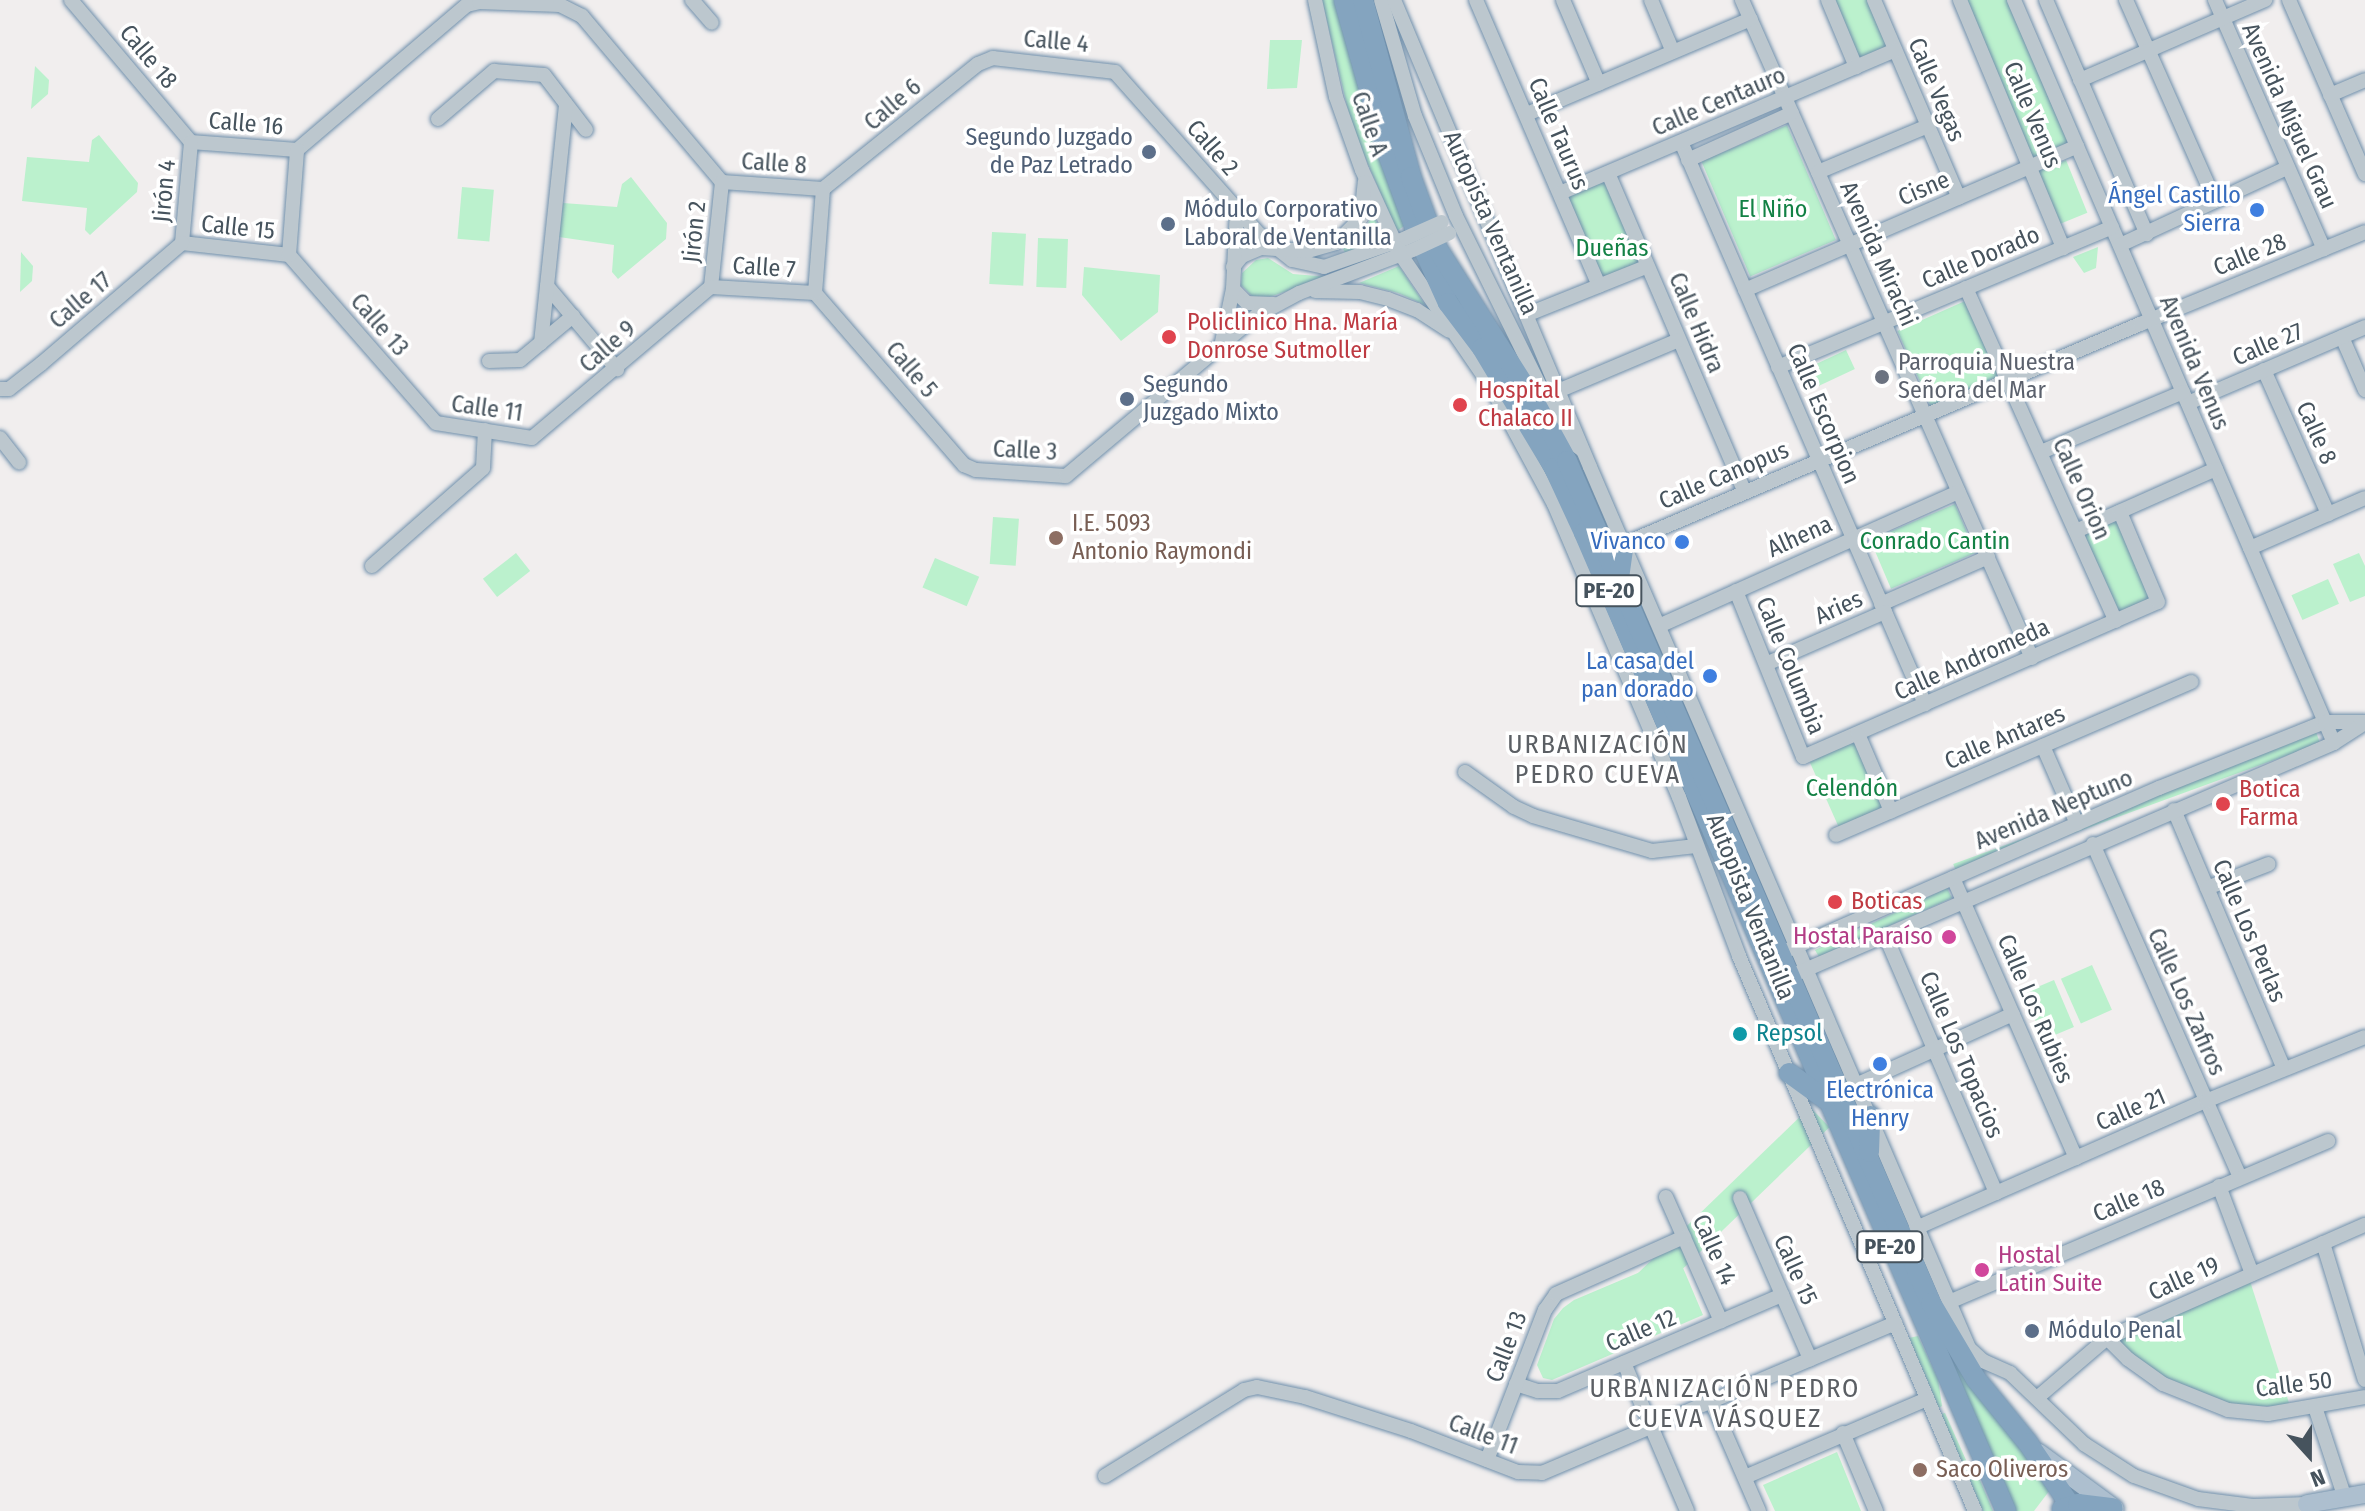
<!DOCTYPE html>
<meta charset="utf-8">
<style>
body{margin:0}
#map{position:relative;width:2365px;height:1511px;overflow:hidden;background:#f1eeee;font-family:"Fira Sans Condensed",sans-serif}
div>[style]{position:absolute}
.green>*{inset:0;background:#bbf1cd;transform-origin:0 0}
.roads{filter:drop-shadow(0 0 2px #6f8fab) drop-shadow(0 0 2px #6f8fab)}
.minor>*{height:14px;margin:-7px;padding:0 7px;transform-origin:7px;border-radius:7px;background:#bcc7ce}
.major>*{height:18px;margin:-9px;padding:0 9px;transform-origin:9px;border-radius:9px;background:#adbfcf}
.highway>*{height:20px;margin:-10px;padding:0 10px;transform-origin:10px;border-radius:10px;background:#84a4bf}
.minor-bridge>*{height:14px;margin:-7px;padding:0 7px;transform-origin:7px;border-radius:7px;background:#bcc7ce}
.dots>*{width:22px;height:22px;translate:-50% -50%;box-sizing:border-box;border:4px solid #fff;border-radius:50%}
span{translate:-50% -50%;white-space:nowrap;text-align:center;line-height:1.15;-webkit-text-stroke:7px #fff;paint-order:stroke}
.shield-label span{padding:2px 6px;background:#fff;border:2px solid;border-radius:6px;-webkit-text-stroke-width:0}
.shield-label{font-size:22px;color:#46535d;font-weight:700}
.street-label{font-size:24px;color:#46535d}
.service-label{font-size:24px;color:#4e5e75}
.right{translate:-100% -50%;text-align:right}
.left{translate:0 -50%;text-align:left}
.shop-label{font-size:24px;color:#366cbe}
.park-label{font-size:24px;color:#138145}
.health-label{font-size:24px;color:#be3a42}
.worship-label{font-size:24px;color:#5b616d}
.education-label{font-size:24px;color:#785e54}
.hotel-label{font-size:24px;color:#b23c85}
.culture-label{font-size:24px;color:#0d838f}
.neighbourhood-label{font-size:26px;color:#5b5f64;letter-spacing:2px}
.north{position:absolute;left:2269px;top:1415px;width:80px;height:80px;-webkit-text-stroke:6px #fff;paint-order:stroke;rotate:159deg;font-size:22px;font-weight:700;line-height:32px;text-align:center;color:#46535d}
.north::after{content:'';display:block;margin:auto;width:28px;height:36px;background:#46535d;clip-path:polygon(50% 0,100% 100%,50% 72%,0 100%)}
</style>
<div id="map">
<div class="green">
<div style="clip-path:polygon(1322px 0,1335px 0,1404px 226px,1397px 231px,1352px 127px)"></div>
<div style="clip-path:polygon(1831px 0,1871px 0,1891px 50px,1857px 64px)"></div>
<div style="clip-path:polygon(1967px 0,2007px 0,2068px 143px,2033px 160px)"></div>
<div style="clip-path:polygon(1270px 40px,1302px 40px,1297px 88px,1267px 89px)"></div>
<div style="clip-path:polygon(35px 66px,49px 80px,48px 94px,31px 109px)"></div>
<div style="left:1787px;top:125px;width:125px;height:93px;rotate:67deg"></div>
<div style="clip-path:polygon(99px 135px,138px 183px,137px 192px,90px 235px,85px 230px,87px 208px,22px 201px,27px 157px,89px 162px,92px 140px)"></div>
<div style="left:2066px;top:160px;width:57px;height:35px;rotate:68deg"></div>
<div style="clip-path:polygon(631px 177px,667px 223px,666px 239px,618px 279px,612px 272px,614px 245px,559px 237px,563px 203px,617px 207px,622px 184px)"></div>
<div style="left:1609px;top:177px;width:94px;height:52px;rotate:67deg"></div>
<div style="left:462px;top:187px;width:32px;height:52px;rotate:5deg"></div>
<div style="clip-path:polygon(1373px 213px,1384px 240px,1345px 253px,1343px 249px,1365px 229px)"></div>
<div style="left:992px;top:232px;width:34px;height:52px;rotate:3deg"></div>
<div style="left:1038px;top:238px;width:30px;height:49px;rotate:2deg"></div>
<div style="clip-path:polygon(2098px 247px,2096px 268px,2084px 273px,2073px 257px)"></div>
<div style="clip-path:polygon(21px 252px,33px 266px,32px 281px,20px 292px)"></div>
<div style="clip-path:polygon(1268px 258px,1293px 274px,1329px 277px,1263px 299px,1253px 297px,1241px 285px,1242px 273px,1256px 260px)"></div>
<div style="clip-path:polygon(1399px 266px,1425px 305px,1398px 293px,1359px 283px)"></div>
<div style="clip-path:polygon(1084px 267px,1160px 275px,1158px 312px,1121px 341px,1082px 295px)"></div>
<div style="left:1965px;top:301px;width:82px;height:74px;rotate:66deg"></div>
<div style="left:1846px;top:350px;width:21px;height:43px;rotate:65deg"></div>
<div style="left:1955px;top:504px;width:53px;height:92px;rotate:67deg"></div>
<div style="left:993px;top:517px;width:26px;height:47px;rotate:4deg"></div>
<div style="left:2119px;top:517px;width:91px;height:40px;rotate:67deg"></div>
<div style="left:516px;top:553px;width:23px;height:42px;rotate:52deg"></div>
<div style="clip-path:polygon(2359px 553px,2365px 566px,2365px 596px,2350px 602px,2333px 564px)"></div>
<div style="left:935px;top:558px;width:48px;height:32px;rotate:23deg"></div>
<div style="left:2328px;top:579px;width:27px;height:40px;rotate:66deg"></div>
<div style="left:2316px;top:732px;width:12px;height:386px;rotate:70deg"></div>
<div style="left:1861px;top:737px;width:77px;height:57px;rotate:66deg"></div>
<div style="clip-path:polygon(1947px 888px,1952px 898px,1819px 957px,1815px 950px)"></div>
<div style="left:2092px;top:965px;width:49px;height:34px;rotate:66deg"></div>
<div style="left:2054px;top:980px;width:51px;height:33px;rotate:67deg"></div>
<div style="left:1810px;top:1107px;width:28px;height:246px;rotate:46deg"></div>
<div style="clip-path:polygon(1678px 1256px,1703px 1315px,1552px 1380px,1543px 1378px,1537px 1365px,1554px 1319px,1563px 1308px,1574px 1300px)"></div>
<div style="clip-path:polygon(2250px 1281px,2290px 1406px,2232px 1406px,2191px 1394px,2148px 1368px,2115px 1338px)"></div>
<div style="clip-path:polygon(1936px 1329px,2050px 1490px,2034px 1511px,2011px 1511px)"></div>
<div style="clip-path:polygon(1918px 1336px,1938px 1379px,1942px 1406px,1939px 1408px,1909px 1338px)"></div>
<div style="clip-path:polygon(1945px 1413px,1970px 1469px,1980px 1480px,1993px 1511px,1983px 1511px,1941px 1414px)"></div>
<div style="clip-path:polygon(1837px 1452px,1861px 1511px,1775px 1511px,1763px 1485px)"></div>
</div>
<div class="roads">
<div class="minor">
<div style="left:71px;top:0;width:186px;rotate:49.8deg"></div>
<div style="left:692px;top:0;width:30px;rotate:49deg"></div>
<div style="left:1315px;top:0;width:99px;rotate:77.8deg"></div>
<div style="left:1336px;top:97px;width:77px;rotate:70.4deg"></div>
<div style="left:1362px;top:170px;width:94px;rotate:65.4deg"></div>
<div style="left:1401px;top:255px;width:160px;rotate:55.7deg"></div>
<div style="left:1491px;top:387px;width:133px;rotate:61.7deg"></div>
<div style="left:1554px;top:504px;width:319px;rotate:66.9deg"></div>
<div style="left:1679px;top:797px;width:170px;rotate:69.3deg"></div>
<div style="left:1739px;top:956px;width:603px;rotate:66.96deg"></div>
<div style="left:1381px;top:0;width:121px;rotate:73.7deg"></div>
<div style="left:1415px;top:116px;width:108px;rotate:67.7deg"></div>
<div style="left:1456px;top:216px;width:246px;rotate:63.7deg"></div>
<div style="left:1565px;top:437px;width:21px;rotate:37deg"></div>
<div style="left:1394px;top:0;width:506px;rotate:67.23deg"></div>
<div style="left:1590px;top:467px;width:959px;rotate:66.72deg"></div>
<div style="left:1969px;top:1348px;width:19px;rotate:43deg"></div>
<div style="left:1983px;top:1361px;width:30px;rotate:24deg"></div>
<div style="left:2010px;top:1373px;width:103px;rotate:43.8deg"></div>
<div style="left:2084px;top:1444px;width:59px;rotate:32.6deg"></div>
<div style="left:2134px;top:1476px;width:68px;rotate:19.8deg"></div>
<div style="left:2198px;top:1499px;width:55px;rotate:7.3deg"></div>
<div style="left:2253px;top:1506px;width:54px;rotate:-2.1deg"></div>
<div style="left:1476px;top:0;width:311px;rotate:66.7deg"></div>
<div style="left:1563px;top:0;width:91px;rotate:66.8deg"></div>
<div style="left:1651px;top:0;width:56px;rotate:67.1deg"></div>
<div style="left:1742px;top:0;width:719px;rotate:66.22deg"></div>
<div style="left:1828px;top:0;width:73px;rotate:67.3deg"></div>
<div style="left:1874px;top:0;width:215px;rotate:66.8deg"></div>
<div style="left:1960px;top:0;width:269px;rotate:67.4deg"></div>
<div style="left:2014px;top:0;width:809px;rotate:66.7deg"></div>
<div style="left:2046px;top:0;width:255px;rotate:66.7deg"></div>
<div style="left:2126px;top:0;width:220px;rotate:66.1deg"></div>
<div style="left:2215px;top:0;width:272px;rotate:66.4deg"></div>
<div style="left:2289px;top:0;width:190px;rotate:66.4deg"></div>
<div style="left:2080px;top:80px;width:202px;rotate:-23.4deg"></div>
<div style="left:2330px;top:95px;width:38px;rotate:-23deg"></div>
<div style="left:1527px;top:114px;width:243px;rotate:-23deg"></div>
<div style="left:438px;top:119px;width:74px;rotate:-40.6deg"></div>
<div style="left:494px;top:71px;width:50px;rotate:4.6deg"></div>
<div style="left:544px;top:75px;width:69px;rotate:52.6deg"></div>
<div style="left:191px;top:142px;width:106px;rotate:4.3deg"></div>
<div style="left:1681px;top:142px;width:613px;rotate:66.53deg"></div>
<div style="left:297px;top:150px;width:223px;rotate:-40.5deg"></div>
<div style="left:467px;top:5px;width:12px;rotate:-14deg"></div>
<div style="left:479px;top:2px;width:81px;rotate:2.1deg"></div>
<div style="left:560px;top:5px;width:25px;rotate:27deg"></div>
<div style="left:582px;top:16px;width:217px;rotate:49.9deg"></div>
<div style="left:1688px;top:160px;width:114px;rotate:-24.3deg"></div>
<div style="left:1818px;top:172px;width:119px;rotate:-22.7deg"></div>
<div style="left:1608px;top:173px;width:346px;rotate:66.8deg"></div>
<div style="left:722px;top:182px;width:101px;rotate:4deg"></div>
<div style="left:823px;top:189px;width:199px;rotate:-38.9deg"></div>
<div style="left:978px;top:64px;width:16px;rotate:-22deg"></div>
<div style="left:993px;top:58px;width:123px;rotate:6.5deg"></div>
<div style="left:1115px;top:72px;width:217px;rotate:48.4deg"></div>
<div style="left:1259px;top:234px;width:42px;rotate:38.2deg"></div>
<div style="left:1292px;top:260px;width:33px;rotate:12deg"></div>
<div style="left:1324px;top:267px;width:85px;rotate:-19.3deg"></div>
<div style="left:1560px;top:193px;width:364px;rotate:-23.1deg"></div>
<div style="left:182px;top:243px;width:108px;rotate:6.4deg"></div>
<div style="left:182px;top:243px;width:101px;rotate:-84.9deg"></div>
<div style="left:2120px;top:245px;width:184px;rotate:-24.8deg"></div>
<div style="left:289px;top:255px;width:223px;rotate:48.8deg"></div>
<div style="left:436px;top:423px;width:97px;rotate:8.9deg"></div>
<div style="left:532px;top:438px;width:234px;rotate:-40.2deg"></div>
<div style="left:289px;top:255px;width:105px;rotate:-85.6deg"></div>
<div style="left:1233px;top:267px;width:14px;rotate:-51deg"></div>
<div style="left:1242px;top:256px;width:21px;rotate:-23deg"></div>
<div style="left:1261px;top:248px;width:47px;rotate:3.7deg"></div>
<div style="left:1308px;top:251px;width:29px;rotate:-16deg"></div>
<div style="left:1336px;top:243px;width:35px;rotate:-45deg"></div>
<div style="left:1361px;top:218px;width:36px;rotate:-84deg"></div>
<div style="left:547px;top:286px;width:109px;rotate:49.9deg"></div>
<div style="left:711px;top:287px;width:106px;rotate:-84deg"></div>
<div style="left:711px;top:287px;width:104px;rotate:3.3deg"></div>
<div style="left:1966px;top:288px;width:365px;rotate:65.8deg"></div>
<div style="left:1233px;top:289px;width:20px;rotate:45deg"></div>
<div style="left:1247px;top:303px;width:27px;rotate:2deg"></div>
<div style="left:1745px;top:290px;width:362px;rotate:-23.4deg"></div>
<div style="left:1315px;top:291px;width:45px;rotate:1.3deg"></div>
<div style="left:1360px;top:292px;width:29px;rotate:14deg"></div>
<div style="left:1388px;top:299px;width:31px;rotate:21deg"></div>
<div style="left:1417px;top:310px;width:38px;rotate:33deg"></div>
<div style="left:815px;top:293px;width:228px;rotate:49.1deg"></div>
<div style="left:964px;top:465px;width:13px;rotate:23deg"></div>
<div style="left:976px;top:470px;width:90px;rotate:3.8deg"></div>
<div style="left:1066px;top:476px;width:248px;rotate:-40.1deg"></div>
<div style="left:1256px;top:316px;width:49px;rotate:-28.1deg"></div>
<div style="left:1299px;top:293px;width:119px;rotate:-20.7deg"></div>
<div style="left:815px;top:293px;width:104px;rotate:-85.6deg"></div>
<div style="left:1526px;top:315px;width:131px;rotate:-21.9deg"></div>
<div style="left:2342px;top:337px;width:58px;rotate:66.5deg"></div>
<div style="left:1222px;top:342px;width:54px;rotate:-78.3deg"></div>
<div style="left:1233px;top:289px;width:79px;rotate:-87.1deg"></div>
<div style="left:541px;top:343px;width:240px;rotate:-84deg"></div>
<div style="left:489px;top:361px;width:31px;rotate:-2deg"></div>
<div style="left:520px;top:360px;width:69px;rotate:-39.7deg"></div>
<div style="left:1778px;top:367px;width:362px;rotate:-22.7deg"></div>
<div style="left:2264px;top:370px;width:158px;rotate:66deg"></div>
<div style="left:0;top:389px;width:9px"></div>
<div style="left:9px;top:389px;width:41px;rotate:-38deg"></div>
<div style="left:41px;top:364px;width:186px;rotate:-40.6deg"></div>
<div style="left:1558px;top:391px;width:131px;rotate:-22.9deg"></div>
<div style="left:2188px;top:403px;width:193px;rotate:-23.2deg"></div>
<div style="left:0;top:438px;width:31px;rotate:52deg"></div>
<div style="left:2041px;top:452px;width:154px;rotate:-22.9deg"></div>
<div style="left:2076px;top:531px;width:153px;rotate:-23.9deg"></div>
<div style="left:1624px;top:544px;width:561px;rotate:-23.09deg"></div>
<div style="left:2140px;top:324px;width:243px;rotate:-22.2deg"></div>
<div style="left:2250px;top:548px;width:125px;rotate:-23.5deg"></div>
<div style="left:372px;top:566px;width:148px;rotate:-41.4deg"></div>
<div style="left:483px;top:468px;width:38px;rotate:-87deg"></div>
<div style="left:1736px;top:591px;width:179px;rotate:68deg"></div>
<div style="left:1803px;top:757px;width:387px;rotate:-23.6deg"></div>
<div style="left:2158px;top:602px;width:98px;rotate:-112.9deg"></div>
<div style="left:1881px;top:604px;width:117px;rotate:-23.7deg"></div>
<div style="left:1661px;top:625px;width:326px;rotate:-24.1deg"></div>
<div style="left:1766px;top:664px;width:130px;rotate:-23.6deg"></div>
<div style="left:1858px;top:734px;width:84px;rotate:66.8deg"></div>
<div style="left:2043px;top:746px;width:85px;rotate:66.4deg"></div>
<div style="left:1465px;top:772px;width:60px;rotate:35.5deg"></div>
<div style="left:1514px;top:807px;width:21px;rotate:25deg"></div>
<div style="left:1533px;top:816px;width:124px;rotate:16.4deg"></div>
<div style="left:1652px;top:851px;width:44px;rotate:-6.5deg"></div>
<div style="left:2174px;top:810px;width:281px;rotate:67deg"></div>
<div style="left:1836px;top:835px;width:387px;rotate:-23.3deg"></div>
<div style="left:2093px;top:844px;width:364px;rotate:66.2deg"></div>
<div style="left:1953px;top:878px;width:306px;rotate:66.3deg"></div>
<div style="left:2207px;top:888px;width:66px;rotate:-21.2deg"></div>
<div style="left:1885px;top:935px;width:281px;rotate:66.7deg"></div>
<div style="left:1788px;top:950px;width:405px;rotate:-23.6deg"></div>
<div style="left:2159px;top:788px;width:179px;rotate:-21.7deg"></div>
<div style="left:2325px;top:722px;width:40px"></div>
<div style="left:1798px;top:973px;width:583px;rotate:-23.22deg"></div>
<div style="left:2334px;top:743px;width:37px;rotate:-33deg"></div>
<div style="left:1856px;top:1085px;width:172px;rotate:-24.3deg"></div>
<div style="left:2219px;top:1186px;width:94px;rotate:69.4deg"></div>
<div style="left:1666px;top:1197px;width:136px;rotate:66.1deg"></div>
<div style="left:1740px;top:1198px;width:176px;rotate:66.5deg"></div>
<div style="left:1916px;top:1228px;width:317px;rotate:-23.7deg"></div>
<div style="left:2206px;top:1101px;width:171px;rotate:-21.9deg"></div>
<div style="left:2323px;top:1243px;width:143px;rotate:73deg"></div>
<div style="left:1949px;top:1302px;width:412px;rotate:-23deg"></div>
<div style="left:2107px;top:1338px;width:30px;rotate:45deg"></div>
<div style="left:2128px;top:1359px;width:43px;rotate:35.5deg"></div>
<div style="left:2163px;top:1384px;width:70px;rotate:21.8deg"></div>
<div style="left:2228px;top:1410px;width:40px;rotate:5.7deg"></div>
<div style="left:2268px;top:1414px;width:98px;rotate:-9.9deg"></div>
<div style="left:1624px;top:1363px;width:161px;rotate:66.9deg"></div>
<div style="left:1516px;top:1384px;width:23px;rotate:18deg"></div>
<div style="left:1538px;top:1391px;width:20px"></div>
<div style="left:1558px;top:1391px;width:244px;rotate:-23.2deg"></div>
<div style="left:2037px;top:1398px;width:92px;rotate:-40.6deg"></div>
<div style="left:2107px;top:1338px;width:282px;rotate:-23.7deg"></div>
<div style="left:1712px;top:1403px;width:118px;rotate:66.5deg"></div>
<div style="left:2315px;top:1407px;width:96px;rotate:71.8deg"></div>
<div style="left:1843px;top:1433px;width:85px;rotate:67.1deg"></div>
<div style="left:1487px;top:1460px;width:161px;rotate:-68.9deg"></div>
<div style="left:1545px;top:1310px;width:19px;rotate:-55deg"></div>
<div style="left:1556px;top:1294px;width:140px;rotate:-24deg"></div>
<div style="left:1105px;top:1476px;width:163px;rotate:-31.7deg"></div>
<div style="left:1244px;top:1390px;width:13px;rotate:-13deg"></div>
<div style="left:1257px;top:1387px;width:49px;rotate:11.8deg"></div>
<div style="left:1305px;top:1397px;width:111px;rotate:17.8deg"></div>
<div style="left:1411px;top:1431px;width:115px;rotate:21deg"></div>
<div style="left:1518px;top:1472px;width:24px;rotate:2deg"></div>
<div style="left:1542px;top:1473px;width:384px;rotate:-23deg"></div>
<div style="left:1745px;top:1477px;width:198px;rotate:-23.2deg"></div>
</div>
<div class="major">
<div style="left:2039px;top:1453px;width:94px;rotate:36.4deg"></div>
<div style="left:2307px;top:1504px;width:59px;rotate:-9.8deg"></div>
</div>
<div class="highway">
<div style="left:1344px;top:0;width:152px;rotate:74.3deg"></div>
<div style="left:1385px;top:146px;width:99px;rotate:69.9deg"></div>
<div style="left:1419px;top:239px;width:70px;rotate:65.6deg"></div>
<div style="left:1448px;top:303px;width:56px;rotate:52.9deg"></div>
<div style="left:1482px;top:348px;width:140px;rotate:59deg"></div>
<div style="left:1554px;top:468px;width:72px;rotate:65.2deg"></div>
<div style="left:1584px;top:533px;width:1065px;rotate:66.66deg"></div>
<div style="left:1363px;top:0;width:183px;rotate:74.8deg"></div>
<div style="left:1411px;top:177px;width:76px;rotate:69.9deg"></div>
<div style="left:1437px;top:248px;width:179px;rotate:57.6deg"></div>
<div style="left:1533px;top:399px;width:71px;rotate:61.3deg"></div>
<div style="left:1567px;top:461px;width:917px;rotate:66.62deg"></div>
<div style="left:1931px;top:1303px;width:88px;rotate:59.4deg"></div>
<div style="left:1976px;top:1379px;width:82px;rotate:50.9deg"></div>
<div style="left:2028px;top:1443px;width:82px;rotate:55.9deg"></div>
<div style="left:1619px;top:578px;width:34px;rotate:-82deg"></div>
<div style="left:1789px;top:1073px;width:44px;rotate:35.8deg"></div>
<div style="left:1869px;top:1152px;width:36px;rotate:-88deg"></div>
<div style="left:2062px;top:1509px;width:17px;rotate:-17deg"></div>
<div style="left:2078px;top:1504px;width:35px;rotate:7deg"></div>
</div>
</div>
<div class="minor-bridge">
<div style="left:1406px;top:238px;width:39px;rotate:-24deg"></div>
<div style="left:1413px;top:250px;width:40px;rotate:-25deg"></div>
</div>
<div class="dots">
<div style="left:1149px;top:152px;background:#5c6f8a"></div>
<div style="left:2257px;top:210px;background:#3f7fe0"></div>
<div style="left:1168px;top:224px;background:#5c6f8a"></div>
<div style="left:1169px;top:337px;background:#e0444e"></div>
<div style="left:1882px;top:377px;background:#6b7280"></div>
<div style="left:1127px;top:399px;background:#5c6f8a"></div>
<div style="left:1460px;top:405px;background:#e0444e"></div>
<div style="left:1056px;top:538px;background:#8d6e63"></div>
<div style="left:1682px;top:542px;background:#3f7fe0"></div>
<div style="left:1710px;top:676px;background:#3f7fe0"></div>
<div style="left:2223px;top:804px;background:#e0444e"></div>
<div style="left:1835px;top:902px;background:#e0444e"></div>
<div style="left:1949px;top:937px;background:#d1479c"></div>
<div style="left:1740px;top:1034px;background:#0f9aa8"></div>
<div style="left:1880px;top:1064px;background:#3f7fe0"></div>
<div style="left:1982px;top:1270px;background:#d1479c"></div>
<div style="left:2032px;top:1331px;background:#5c6f8a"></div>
<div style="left:1920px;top:1470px;background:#8d6e63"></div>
</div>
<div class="shield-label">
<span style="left:1609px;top:591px">PE-20</span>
<span style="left:1890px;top:1247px">PE-20</span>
</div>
<div class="street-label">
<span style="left:1056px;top:42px;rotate:5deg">Calle 4</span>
<span style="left:148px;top:57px;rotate:50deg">Calle 18</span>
<span style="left:1936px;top:90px;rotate:67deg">Calle Vegas</span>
<span style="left:1719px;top:102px;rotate:-23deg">Calle Centauro</span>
<span style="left:893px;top:105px;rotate:-40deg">Calle 6</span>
<span style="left:2032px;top:115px;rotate:67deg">Calle Venus</span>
<span style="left:2289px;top:116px;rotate:66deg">Avenida Miguel Grau</span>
<span style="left:246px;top:124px;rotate:5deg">Calle 16</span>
<span style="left:1369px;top:124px;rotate:71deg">Calle A</span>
<span style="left:1558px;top:134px;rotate:67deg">Calle Taurus</span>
<span style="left:1212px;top:148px;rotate:49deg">Calle 2</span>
<span style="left:774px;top:164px;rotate:4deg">Calle 8</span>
<span style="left:1924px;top:189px;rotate:-23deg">Cisne</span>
<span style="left:165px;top:191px;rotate:-85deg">Jirón 4</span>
<span style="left:1490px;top:223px;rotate:66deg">Autopista Ventanilla</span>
<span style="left:238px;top:228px;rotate:6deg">Calle 15</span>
<span style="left:695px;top:232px;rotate:-84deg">Jirón 2</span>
<span style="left:1878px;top:254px;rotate:66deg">Avenida Mirachi</span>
<span style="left:2250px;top:255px;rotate:-22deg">Calle 28</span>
<span style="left:1981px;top:258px;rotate:-23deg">Calle Dorado</span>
<span style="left:764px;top:268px;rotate:4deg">Calle 7</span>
<span style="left:81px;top:301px;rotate:-40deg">Calle 17</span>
<span style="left:1696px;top:323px;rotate:67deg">Calle Hidra</span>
<span style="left:379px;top:325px;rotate:49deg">Calle 13</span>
<span style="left:2268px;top:345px;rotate:-23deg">Calle 27</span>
<span style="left:608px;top:347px;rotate:-41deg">Calle 9</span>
<span style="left:2194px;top:363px;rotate:67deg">Avenida Venus</span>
<span style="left:911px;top:370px;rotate:50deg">Calle 5</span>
<span style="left:487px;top:409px;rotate:8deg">Calle 11</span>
<span style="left:1823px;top:414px;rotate:67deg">Calle Escorpion</span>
<span style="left:2316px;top:433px;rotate:66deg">Calle 8</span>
<span style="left:1025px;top:451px;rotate:3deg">Calle 3</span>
<span style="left:1724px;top:476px;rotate:-23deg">Calle Canopus</span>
<span style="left:2081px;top:489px;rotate:66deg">Calle Orion</span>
<span style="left:1800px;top:537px;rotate:-24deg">Alhena</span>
<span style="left:1839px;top:608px;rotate:-24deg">Aries</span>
<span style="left:1972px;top:660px;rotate:-24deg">Calle Andromeda</span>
<span style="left:1790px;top:666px;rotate:68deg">Calle Columbia</span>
<span style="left:2005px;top:738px;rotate:-23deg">Calle Antares</span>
<span style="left:2054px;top:810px;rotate:-23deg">Avenida Neptuno</span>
<span style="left:1750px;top:907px;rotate:68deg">Autopista Ventanilla</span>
<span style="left:2249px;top:931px;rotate:67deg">Calle Los Perlas</span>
<span style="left:2186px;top:1002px;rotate:66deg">Calle Los Zafiros</span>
<span style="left:2035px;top:1009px;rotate:67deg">Calle Los Rubies</span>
<span style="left:1961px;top:1055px;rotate:67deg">Calle Los Topacios</span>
<span style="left:2131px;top:1110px;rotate:-23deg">Calle 21</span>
<span style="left:2129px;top:1201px;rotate:-23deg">Calle 18</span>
<span style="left:1714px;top:1250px;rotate:66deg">Calle 14</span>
<span style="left:1795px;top:1270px;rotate:66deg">Calle 15</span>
<span style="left:2184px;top:1279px;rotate:-24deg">Calle 19</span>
<span style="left:1641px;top:1331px;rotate:-23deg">Calle 12</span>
<span style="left:1507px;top:1347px;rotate:-69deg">Calle 13</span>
<span style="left:2294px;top:1385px;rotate:-7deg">Calle 50</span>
<span style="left:1483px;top:1435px;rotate:21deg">Calle 11</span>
</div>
<div class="service-label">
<span class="right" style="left:1133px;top:152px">Segundo Juzgado<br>de Paz Letrado</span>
<span class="left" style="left:1184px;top:224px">Módulo Corporativo<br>Laboral de Ventanilla</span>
<span class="left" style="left:1143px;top:399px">Segundo<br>Juzgado Mixto</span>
<span class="left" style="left:2048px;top:1331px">Módulo Penal</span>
</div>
<div class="shop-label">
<span class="right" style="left:2241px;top:210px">Ángel Castillo<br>Sierra</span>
<span class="right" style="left:1666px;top:542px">Vivanco</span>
<span class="right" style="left:1694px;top:676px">La casa del<br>pan dorado</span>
<span style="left:1880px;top:1105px">Electrónica<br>Henry</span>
</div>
<div class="park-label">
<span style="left:1773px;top:210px">El Niño</span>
<span style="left:1612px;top:249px">Dueñas</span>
<span style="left:1935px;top:542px">Conrado Cantin</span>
<span style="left:1852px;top:789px">Celendón</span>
</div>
<div class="health-label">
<span class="left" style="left:1187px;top:337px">Policlinico Hna. María<br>Donrose Sutmoller</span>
<span class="left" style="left:1478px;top:405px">Hospital<br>Chalaco II</span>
<span class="left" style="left:2239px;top:804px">Botica<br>Farma</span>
<span class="left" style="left:1851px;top:902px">Boticas</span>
</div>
<div class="worship-label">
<span class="left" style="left:1898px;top:377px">Parroquia Nuestra<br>Señora del Mar</span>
</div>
<div class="education-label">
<span class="left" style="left:1072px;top:538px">I.E. 5093<br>Antonio Raymondi</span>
<span class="left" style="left:1936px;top:1470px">Saco Oliveros</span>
</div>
<div class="hotel-label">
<span class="right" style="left:1933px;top:937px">Hostal Paraíso</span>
<span class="left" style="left:1998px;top:1270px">Hostal<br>Latin Suite</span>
</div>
<div class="culture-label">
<span class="left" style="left:1756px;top:1034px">Repsol</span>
</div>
<div class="neighbourhood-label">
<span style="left:1598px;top:760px">URBANIZACIÓN<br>PEDRO CUEVA</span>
<span style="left:1725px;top:1404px">URBANIZACIÓN PEDRO<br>CUEVA VÁSQUEZ</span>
</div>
<div class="north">N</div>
</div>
